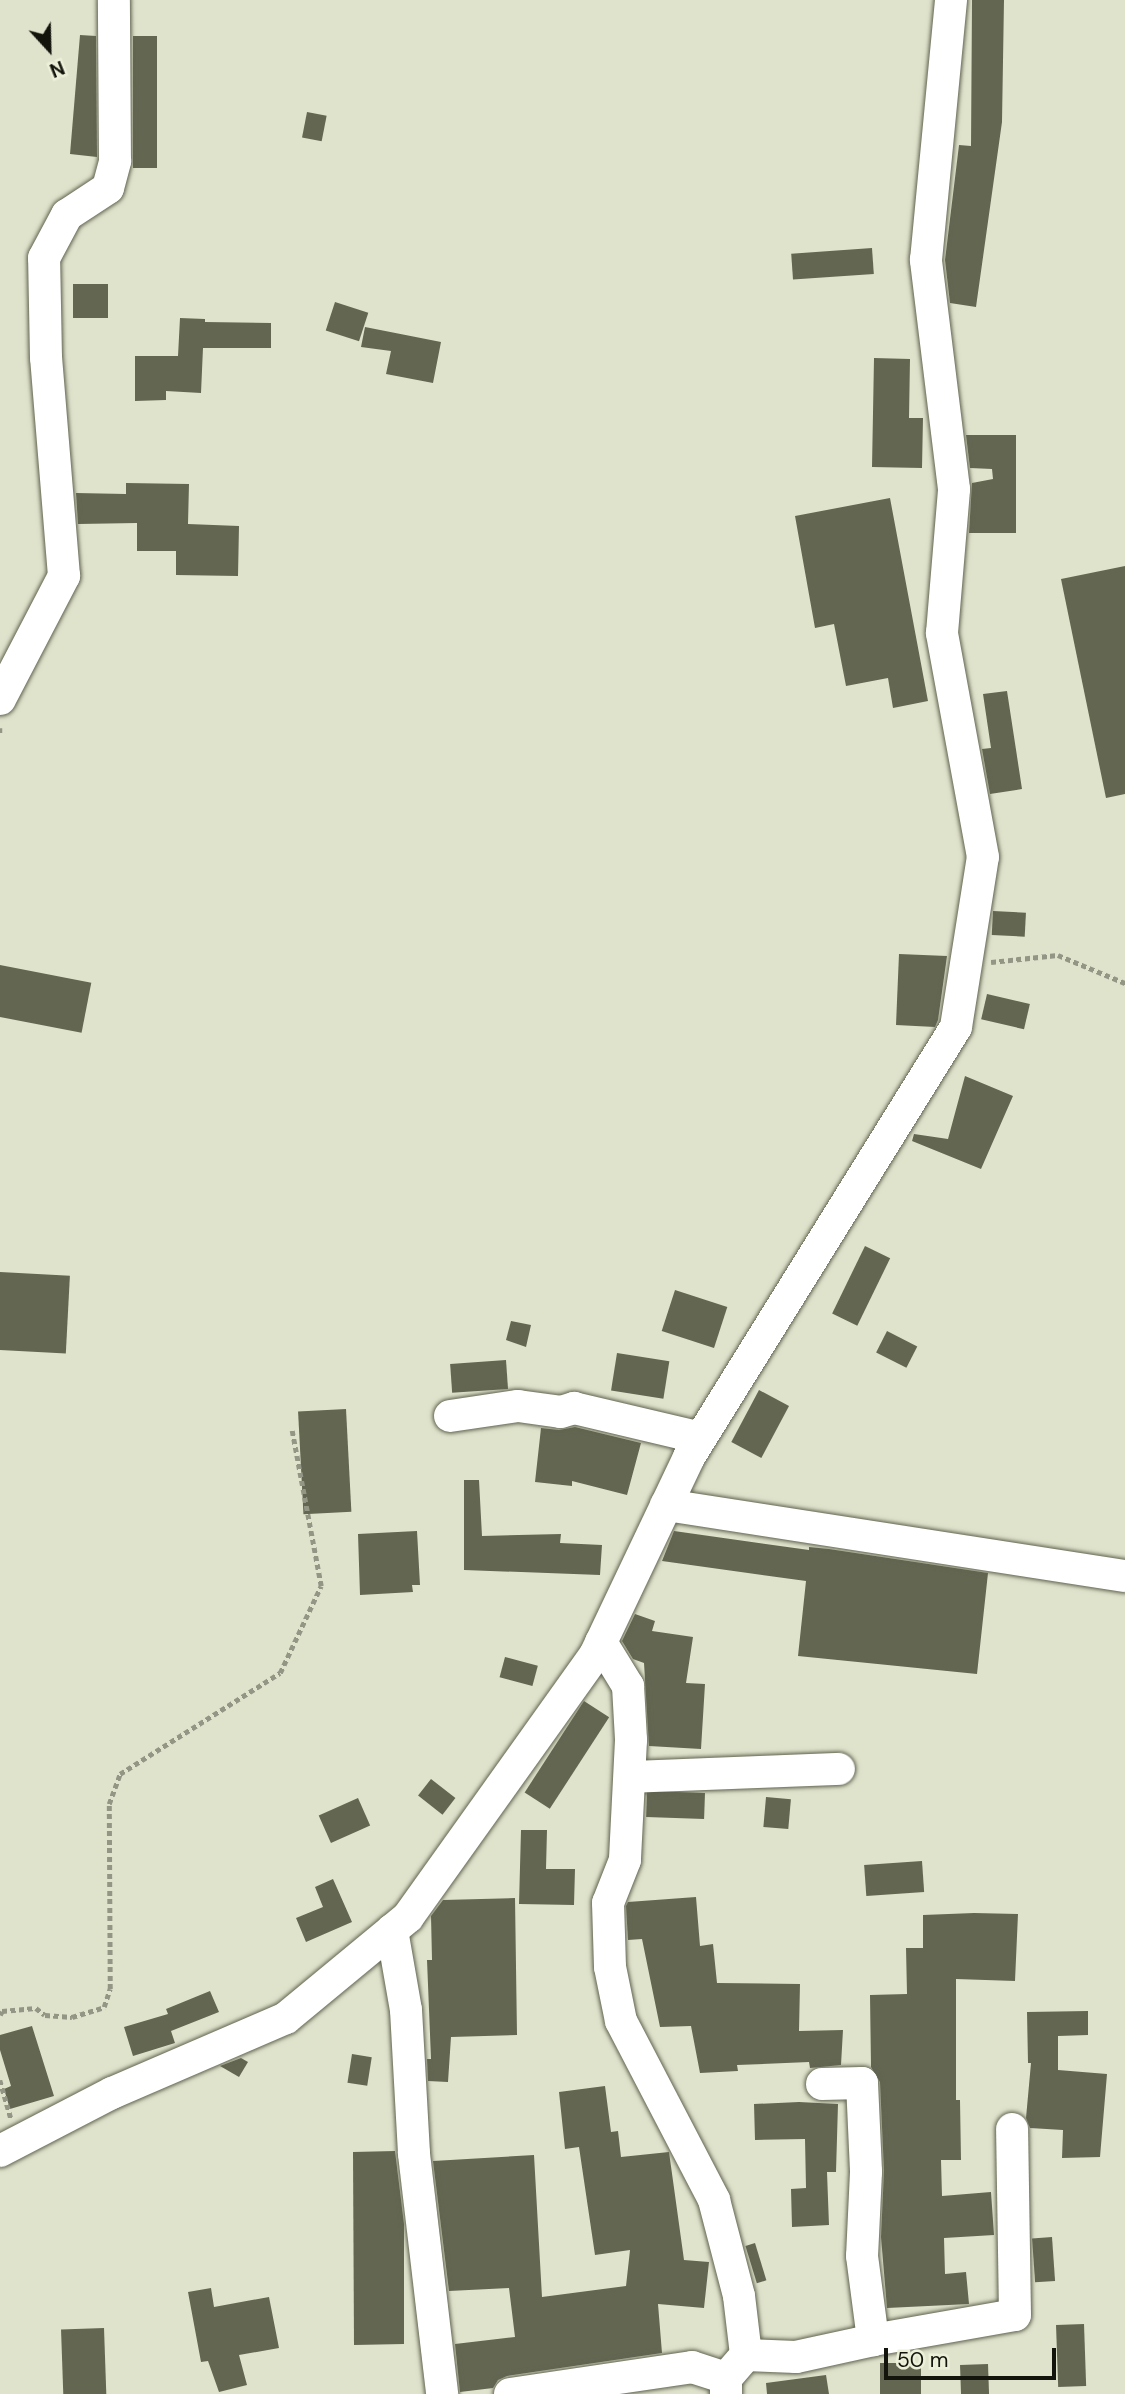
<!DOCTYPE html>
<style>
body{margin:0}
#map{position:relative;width:1125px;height:2394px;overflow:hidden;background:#e0e3cc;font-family:"DM Sans",sans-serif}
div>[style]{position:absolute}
.building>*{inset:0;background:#636651;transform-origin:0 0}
.path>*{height:4.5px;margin-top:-2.25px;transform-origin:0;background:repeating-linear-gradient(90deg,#939684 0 5px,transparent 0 8.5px)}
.roads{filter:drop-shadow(0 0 2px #60634f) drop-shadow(0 0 2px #60634f)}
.minor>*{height:32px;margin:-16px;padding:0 16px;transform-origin:16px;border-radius:16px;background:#fff}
span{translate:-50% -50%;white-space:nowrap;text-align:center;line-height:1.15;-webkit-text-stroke:7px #edf0d9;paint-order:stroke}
.north{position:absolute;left:14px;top:14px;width:70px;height:70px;-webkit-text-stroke:5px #edf0d9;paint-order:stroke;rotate:158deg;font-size:19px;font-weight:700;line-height:28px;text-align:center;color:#13140c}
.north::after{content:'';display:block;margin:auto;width:24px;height:32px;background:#13140c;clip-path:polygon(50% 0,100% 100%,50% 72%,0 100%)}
.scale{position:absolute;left:884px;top:2348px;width:172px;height:32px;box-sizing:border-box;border:4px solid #13140c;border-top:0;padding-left:9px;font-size:21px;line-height:24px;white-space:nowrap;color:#13140c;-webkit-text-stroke:5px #edf0d9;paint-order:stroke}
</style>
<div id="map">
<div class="building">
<div style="clip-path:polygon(972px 0,1004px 0,1002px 122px,976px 307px,950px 303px,945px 260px,959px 145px,971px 146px)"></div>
<div style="clip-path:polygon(80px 35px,96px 36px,97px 157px,70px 154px)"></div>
<div style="left:157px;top:36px;width:132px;height:24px;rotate:90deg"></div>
<div style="left:307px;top:112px;width:20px;height:26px;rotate:11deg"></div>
<div style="left:872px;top:248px;width:26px;height:81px;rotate:86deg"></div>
<div style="left:73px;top:284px;width:35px;height:34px"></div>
<div style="left:335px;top:302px;width:35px;height:30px;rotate:18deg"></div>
<div style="clip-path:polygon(180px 318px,205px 319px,205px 322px,271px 323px,271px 348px,203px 348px,201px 393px,166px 391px,166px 400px,135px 401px,135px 356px,178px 356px)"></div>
<div style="clip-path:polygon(365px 327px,441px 342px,433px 383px,386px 374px,391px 351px,361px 347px)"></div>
<div style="clip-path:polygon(874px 358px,910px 359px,909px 418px,923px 418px,922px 468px,872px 467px)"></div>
<div style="clip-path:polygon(966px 435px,1016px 435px,1016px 533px,969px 533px,972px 483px,993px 479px,992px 469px,970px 468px)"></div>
<div style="clip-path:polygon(126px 483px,189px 484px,188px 524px,239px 526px,238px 576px,176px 575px,176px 551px,137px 551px,137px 523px,78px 524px,76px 493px,126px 494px)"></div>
<div style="clip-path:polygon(890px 498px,928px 701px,893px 708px,888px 678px,846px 686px,834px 624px,815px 628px,795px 516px)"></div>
<div style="clip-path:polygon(1125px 566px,1125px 794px,1106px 798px,1061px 579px)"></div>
<div style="clip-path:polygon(1007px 691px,1022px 789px,990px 794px,982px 749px,991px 748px,983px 694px)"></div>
<div style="left:993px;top:911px;width:33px;height:24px;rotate:3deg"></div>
<div style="clip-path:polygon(899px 954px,947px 956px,938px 1020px,935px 1027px,896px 1025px)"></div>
<div style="left:0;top:965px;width:93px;height:51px;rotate:11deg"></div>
<div style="left:987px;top:994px;width:44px;height:26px;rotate:13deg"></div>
<div style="clip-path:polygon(965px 1076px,1013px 1096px,981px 1169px,912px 1141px,914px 1134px,948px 1139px)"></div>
<div style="left:865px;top:1246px;width:28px;height:75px;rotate:26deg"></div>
<div style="left:0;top:1272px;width:70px;height:78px;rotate:3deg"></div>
<div style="left:675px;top:1290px;width:55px;height:43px;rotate:18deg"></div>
<div style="clip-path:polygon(511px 1321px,531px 1325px,526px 1347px,506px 1340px)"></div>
<div style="left:887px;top:1331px;width:34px;height:24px;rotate:27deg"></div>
<div style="left:617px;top:1353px;width:53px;height:38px;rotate:9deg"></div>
<div style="left:506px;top:1360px;width:29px;height:56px;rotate:86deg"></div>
<div style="left:759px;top:1390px;width:34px;height:59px;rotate:28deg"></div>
<div style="left:346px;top:1409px;width:103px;height:48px;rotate:87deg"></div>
<div style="clip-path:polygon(575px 1427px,641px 1443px,627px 1495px,572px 1481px,572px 1486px,535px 1482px,541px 1428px,559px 1430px)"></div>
<div style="clip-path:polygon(464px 1480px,479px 1480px,482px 1536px,561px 1534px,560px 1543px,602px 1545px,600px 1575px,464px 1570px)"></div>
<div style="clip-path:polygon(417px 1531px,420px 1585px,412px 1585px,413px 1592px,360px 1595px,358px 1534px)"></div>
<div style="clip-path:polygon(674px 1531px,809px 1550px,809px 1547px,829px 1549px,988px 1573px,977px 1674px,798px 1656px,806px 1581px,662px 1561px)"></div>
<div style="clip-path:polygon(635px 1614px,655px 1621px,652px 1631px,693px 1637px,686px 1683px,705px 1684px,701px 1749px,649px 1746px,644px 1663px,633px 1659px,622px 1641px)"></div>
<div style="left:505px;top:1657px;width:34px;height:21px;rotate:15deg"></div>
<div style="left:584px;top:1701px;width:30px;height:109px;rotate:33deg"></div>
<div style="left:431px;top:1779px;width:31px;height:21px;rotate:38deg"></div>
<div style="left:705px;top:1793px;width:26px;height:58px;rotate:92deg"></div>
<div style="left:766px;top:1797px;width:25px;height:30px;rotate:5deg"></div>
<div style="left:358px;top:1798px;width:30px;height:43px;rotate:66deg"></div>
<div style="clip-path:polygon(521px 1830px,547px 1830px,546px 1869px,575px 1869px,574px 1905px,519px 1904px)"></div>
<div style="left:922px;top:1861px;width:31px;height:58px;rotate:86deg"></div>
<div style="clip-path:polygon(333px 1879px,352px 1922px,306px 1942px,296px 1918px,323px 1907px,315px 1887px)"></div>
<div style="clip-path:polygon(696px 1897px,700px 1946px,713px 1944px,717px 1983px,800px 1984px,799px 2031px,843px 2030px,841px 2065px,810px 2068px,809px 2062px,737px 2065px,738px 2071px,700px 2073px,691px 2026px,660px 2027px,642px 1939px,628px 1940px,626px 1906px,628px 1902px)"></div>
<div style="clip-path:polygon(515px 1898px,517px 2035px,451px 2037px,448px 2082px,428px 2081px,427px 2059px,431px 2059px,427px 1960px,432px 1960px,431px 1916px,443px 1900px)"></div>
<div style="clip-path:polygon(974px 1913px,1018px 1914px,1015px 1981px,956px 1979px,956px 2100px,960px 2100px,961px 2160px,941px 2160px,942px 2196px,991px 2192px,994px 2235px,944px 2238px,945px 2274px,966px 2272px,969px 2304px,887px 2308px,881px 2237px,884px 2171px,880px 2082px,871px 2067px,870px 1995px,907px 1994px,906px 1948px,923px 1948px,923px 1915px)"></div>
<div style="clip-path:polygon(210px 1991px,219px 2012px,171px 2031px,175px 2043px,133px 2056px,124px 2027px,168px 2014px,166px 2009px)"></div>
<div style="clip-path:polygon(1088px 2011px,1088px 2035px,1058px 2036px,1058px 2070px,1107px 2074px,1100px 2157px,1062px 2158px,1063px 2130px,1030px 2128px,1026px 2118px,1031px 2063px,1028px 2063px,1027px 2012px)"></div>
<div style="clip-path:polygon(32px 2026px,54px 2096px,10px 2109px,4px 2089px,11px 2086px,0 2050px,0 2035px)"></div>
<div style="left:352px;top:2054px;width:20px;height:29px;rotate:9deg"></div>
<div style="clip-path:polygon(241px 2058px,248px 2062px,239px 2077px,220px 2066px)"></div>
<div style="clip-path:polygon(605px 2086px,611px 2132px,618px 2131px,621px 2157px,669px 2152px,684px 2260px,709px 2262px,704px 2308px,658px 2304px,662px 2353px,507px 2376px,498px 2380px,493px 2388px,460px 2392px,455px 2344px,515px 2337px,509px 2288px,449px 2291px,433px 2161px,534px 2155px,542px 2297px,626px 2286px,630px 2250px,595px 2255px,579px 2147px,565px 2149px,559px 2092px)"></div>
<div style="clip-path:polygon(799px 2102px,838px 2104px,836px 2172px,827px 2172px,829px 2225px,792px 2227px,791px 2189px,806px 2188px,805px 2139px,755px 2140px,754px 2104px)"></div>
<div style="clip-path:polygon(395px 2151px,404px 2224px,404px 2344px,354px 2345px,353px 2152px)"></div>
<div style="left:1052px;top:2237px;width:44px;height:20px;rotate:86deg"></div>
<div style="left:755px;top:2243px;width:39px;height:10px;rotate:73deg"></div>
<div style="clip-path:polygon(211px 2288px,214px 2307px,269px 2297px,279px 2348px,239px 2355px,247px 2385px,219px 2392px,208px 2361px,201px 2362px,188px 2292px)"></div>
<div style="left:1084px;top:2324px;width:62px;height:28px;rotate:88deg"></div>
<div style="left:104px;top:2328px;width:66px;height:43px;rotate:88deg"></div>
<div style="left:880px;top:2363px;width:41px;height:31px"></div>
<div style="left:988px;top:2364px;width:30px;height:28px;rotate:88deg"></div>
<div style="clip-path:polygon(826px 2375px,829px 2394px,767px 2394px,766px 2383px)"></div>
</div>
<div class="path">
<div style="left:0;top:728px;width:6px;rotate:90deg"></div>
<div style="left:991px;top:962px;width:67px;rotate:-6deg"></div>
<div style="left:1058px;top:955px;width:73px;rotate:22.7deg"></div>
<div style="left:0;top:2015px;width:4px;rotate:-63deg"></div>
<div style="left:2px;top:2011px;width:34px;rotate:-5deg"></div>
<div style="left:36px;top:2008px;width:11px;rotate:38deg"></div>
<div style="left:45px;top:2015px;width:27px;rotate:4deg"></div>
<div style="left:72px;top:2017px;width:34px;rotate:-17deg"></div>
<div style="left:104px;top:2007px;width:19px;rotate:-72deg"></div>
<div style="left:110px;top:1989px;width:185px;rotate:-90.3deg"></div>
<div style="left:109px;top:1804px;width:32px;rotate:-70deg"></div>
<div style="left:120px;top:1774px;width:189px;rotate:-32.3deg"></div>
<div style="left:280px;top:1673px;width:96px;rotate:-64.8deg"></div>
<div style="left:321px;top:1586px;width:158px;rotate:-100.6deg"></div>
<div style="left:0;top:2080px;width:40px;rotate:74deg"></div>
</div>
<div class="roads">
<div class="minor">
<div style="left:0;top:699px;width:139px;rotate:-62.5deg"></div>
<div style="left:64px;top:576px;width:219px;rotate:-94.7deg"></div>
<div style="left:46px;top:358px;width:100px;rotate:-91.1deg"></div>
<div style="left:44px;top:258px;width:49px;rotate:-61.9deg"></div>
<div style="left:67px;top:215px;width:49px;rotate:-33.4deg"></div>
<div style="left:108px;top:188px;width:28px;rotate:-75deg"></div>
<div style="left:115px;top:161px;width:161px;rotate:-90.4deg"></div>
<div style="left:450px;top:1416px;width:69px;rotate:-8.4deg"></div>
<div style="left:518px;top:1406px;width:43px;rotate:7.9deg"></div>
<div style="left:561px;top:1412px;width:14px;rotate:-17deg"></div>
<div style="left:574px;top:1408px;width:130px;rotate:13.3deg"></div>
<div style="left:666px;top:1505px;width:464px;rotate:8.8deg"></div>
<div style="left:601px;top:1642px;width:52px;rotate:58.5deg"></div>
<div style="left:628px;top:1686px;width:54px;rotate:86.8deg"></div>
<div style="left:631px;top:1740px;width:120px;rotate:92.9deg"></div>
<div style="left:625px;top:1860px;width:46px;rotate:111.6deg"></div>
<div style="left:608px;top:1903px;width:64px;rotate:88.2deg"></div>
<div style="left:610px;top:1967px;width:55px;rotate:78.5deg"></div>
<div style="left:621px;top:2021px;width:202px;rotate:62.5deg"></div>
<div style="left:714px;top:2200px;width:99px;rotate:75.4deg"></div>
<div style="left:739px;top:2296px;width:59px;rotate:83.2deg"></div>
<div style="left:746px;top:2355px;width:30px;rotate:131deg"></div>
<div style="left:630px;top:1777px;width:209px;rotate:-2.2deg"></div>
<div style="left:392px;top:1930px;width:81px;rotate:80.1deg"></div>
<div style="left:406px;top:2010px;width:144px;rotate:86.8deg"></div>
<div style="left:414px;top:2154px;width:242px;rotate:83.3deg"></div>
<div style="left:822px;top:2084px;width:40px;rotate:-1.4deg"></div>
<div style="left:862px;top:2083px;width:89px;rotate:87.4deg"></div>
<div style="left:866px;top:2172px;width:84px;rotate:92.7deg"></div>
<div style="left:862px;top:2256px;width:85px;rotate:82.5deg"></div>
<div style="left:0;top:2151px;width:126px;rotate:-27.4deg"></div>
<div style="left:112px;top:2093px;width:189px;rotate:-23.3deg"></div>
<div style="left:286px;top:2018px;width:158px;rotate:-39.6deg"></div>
<div style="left:408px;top:1917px;width:324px;rotate:-54.5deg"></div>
<div style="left:596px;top:1653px;width:217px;rotate:-64.6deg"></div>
<div style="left:689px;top:1457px;width:506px;rotate:-58.16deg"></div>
<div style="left:956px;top:1027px;width:172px;rotate:-81deg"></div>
<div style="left:983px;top:857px;width:228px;rotate:-100.4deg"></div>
<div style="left:942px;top:633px;width:144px;rotate:-85.2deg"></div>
<div style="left:954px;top:489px;width:231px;rotate:-97deg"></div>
<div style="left:926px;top:260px;width:261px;rotate:-84.5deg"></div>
<div style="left:746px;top:2355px;width:50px;rotate:2.3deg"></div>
<div style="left:796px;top:2357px;width:79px;rotate:-12.4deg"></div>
<div style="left:873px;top:2340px;width:144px;rotate:-10deg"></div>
<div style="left:1015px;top:2315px;width:186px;rotate:-90.9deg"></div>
<div style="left:510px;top:2394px;width:184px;rotate:-8.4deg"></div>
<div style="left:692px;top:2367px;width:36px;rotate:18deg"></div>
<div style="left:726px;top:2378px;width:16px;rotate:90deg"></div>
</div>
</div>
<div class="north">N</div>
<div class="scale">50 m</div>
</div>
